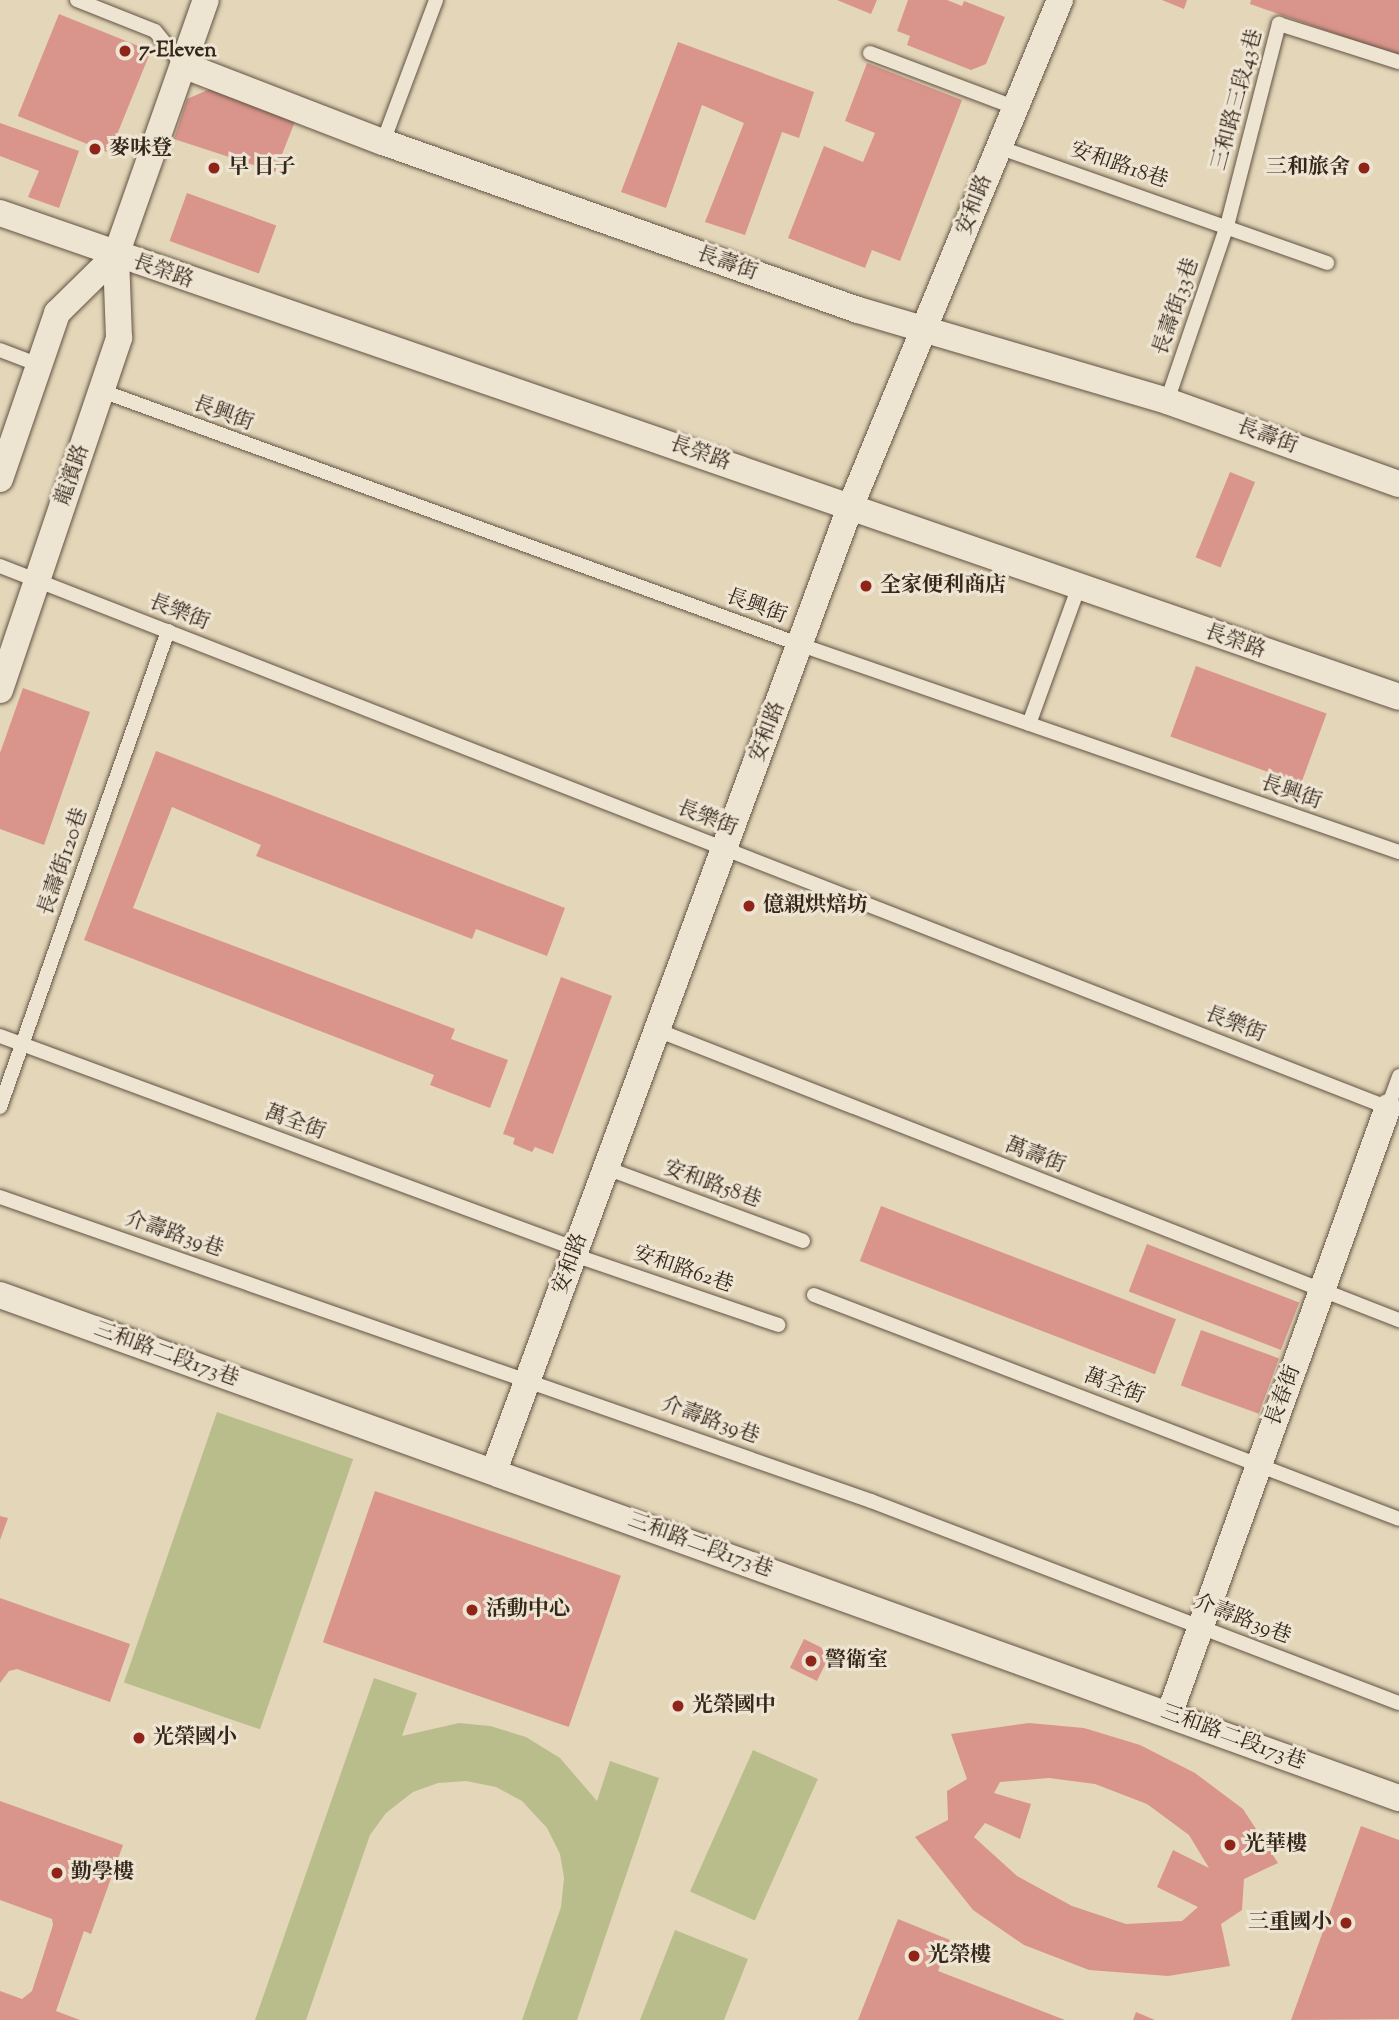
<!DOCTYPE html>
<meta charset="utf-8">
<style>
body{margin:0}
#map{position:relative;width:1399px;height:2020px;overflow:hidden;background:#e4d6b9;font-family:"Sorts Mill Goudy","Noto Serif TC",serif}
div>[style]{position:absolute}
.green>*{inset:0;background:#b9bd8c;transform-origin:0 0}
.building>*{inset:0;background:#d9958b;transform-origin:0 0}
.roads{filter:drop-shadow(0 0 2px #625343) drop-shadow(0 0 2px #625343)}
.lane>*{height:14px;margin:-7px;padding:0 7px;transform-origin:7px;border-radius:7px;background:#ede4d2}
.street>*{height:26px;margin:-13px;padding:0 13px;transform-origin:13px;border-radius:13px;background:#ede4d2}
.dots>*{width:19px;height:19px;translate:-50% -50%;box-sizing:border-box;border:4px solid #ede4d2;border-radius:50%}
span{translate:-50% -50%;white-space:nowrap;text-align:center;line-height:1.15;-webkit-text-stroke:6px #ede4d2;paint-order:stroke}
.poi-label{font-size:21px;color:#36271c;font-weight:700}
.left{translate:0 -50%;text-align:left}
.right{translate:-100% -50%;text-align:right}
.street-label{font-size:21px;color:#36271c}
</style>
<div id="map">
<div class="green">
<div style="left:217px;top:1412px;width:144px;height:286px;rotate:19deg"></div>
<div style="clip-path:polygon(374px 1678px,417px 1693px,402px 1736px,459px 1723px,490px 1726px,526px 1737px,560px 1758px,597px 1801px,610px 1761px,659px 1778px,577px 2020px,522px 2020px,561px 1907px,564px 1878px,560px 1854px,547px 1828px,522px 1801px,496px 1787px,466px 1781px,438px 1783px,413px 1792px,386px 1813px,370px 1835px,306px 2020px,255px 2020px)"></div>
<div style="left:753px;top:1750px;width:71px;height:155px;rotate:24deg"></div>
<div style="clip-path:polygon(675px 1930px,748px 1959px,724px 2020px,640px 2020px)"></div>
</div>
<div class="building">
<div style="clip-path:polygon(837px 0,877px 0,871px 14px)"></div>
<div style="clip-path:polygon(908px 0,947px 0,962px 6px,964px 1px,1005px 17px,986px 64px,971px 70px,907px 45px,910px 36px,897px 31px)"></div>
<div style="clip-path:polygon(1162px 0,1187px 0,1184px 9px)"></div>
<div style="clip-path:polygon(1251px 0,1399px 0,1399px 56px,1250px 4px)"></div>
<div style="left:59px;top:14px;width:99px;height:110px;rotate:22deg"></div>
<div style="clip-path:polygon(678px 42px,814px 92px,799px 138px,782px 132px,745px 235px,705px 222px,744px 123px,702px 105px,666px 208px,621px 192px)"></div>
<div style="clip-path:polygon(867px 63px,962px 100px,900px 261px,872px 250px,865px 268px,788px 238px,824px 146px,863px 162px,875px 133px,845px 121px)"></div>
<div style="clip-path:polygon(210px 89px,296px 119px,275px 172px,174px 139px,187px 99px)"></div>
<div style="clip-path:polygon(0 123px,79px 151px,59px 208px,28px 197px,39px 171px,0 156px)"></div>
<div style="left:187px;top:193px;width:95px;height:51px;rotate:20deg"></div>
<div style="left:1230px;top:472px;width:27px;height:92px;rotate:22deg"></div>
<div style="left:1196px;top:666px;width:139px;height:75px;rotate:20deg"></div>
<div style="clip-path:polygon(23px 688px,90px 712px,44px 845px,0 829px,0 753px)"></div>
<div style="clip-path:polygon(156px 751px,565px 908px,547px 956px,476px 929px,472px 939px,256px 856px,261px 845px,172px 807px,133px 908px,455px 1029px,451px 1039px,508px 1060px,490px 1108px,430px 1085px,434px 1075px,84px 940px)"></div>
<div style="clip-path:polygon(561px 977px,612px 996px,553px 1154px,535px 1147px,532px 1152px,513px 1144px,515px 1138px,503px 1134px)"></div>
<div style="left:881px;top:1206px;width:316px;height:59px;rotate:21deg"></div>
<div style="left:1147px;top:1244px;width:163px;height:51px;rotate:21deg"></div>
<div style="left:1201px;top:1330px;width:83px;height:59px;rotate:20deg"></div>
<div style="left:375px;top:1491px;width:260px;height:160px;rotate:19deg"></div>
<div style="clip-path:polygon(0 1516px,8px 1518px,0 1540px)"></div>
<div style="clip-path:polygon(0 1598px,130px 1644px,110px 1702px,17px 1669px,9px 1671px,0 1683px)"></div>
<div style="left:804px;top:1639px;width:30px;height:32px;rotate:26deg"></div>
<div style="clip-path:polygon(evenodd,1029px 1723px,1084px 1728px,1140px 1745px,1195px 1773px,1243px 1809px,1278px 1863px,1244px 1879px,1242px 1910px,1221px 1924px,1230px 1966px,1168px 1976px,1089px 1970px,1024px 1945px,973px 1910px,915px 1837px,948px 1820px,947px 1791px,967px 1779px,951px 1734px,1029px 1723px,1049px 1778px,1095px 1784px,1147px 1804px,1189px 1835px,1209px 1868px,1173px 1850px,1157px 1887px,1198px 1907px,1182px 1921px,1126px 1924px,1072px 1906px,1017px 1876px,974px 1837px,985px 1823px,1020px 1839px,1031px 1804px,994px 1793px,1000px 1782px,1049px 1778px)"></div>
<div style="clip-path:polygon(0 1801px,123px 1845px,91px 1934px,84px 1931px,56px 2011px,80px 2020px,0 2020px,0 1991px,22px 1999px,32px 1991px,53px 1925px,52px 1919px,0 1900px)"></div>
<div style="clip-path:polygon(1361px 1826px,1399px 1840px,1399px 2019px,1291px 2020px)"></div>
<div style="clip-path:polygon(898px 1919px,950px 1940px,938px 1971px,1065px 2020px,858px 2020px)"></div>
<div style="clip-path:polygon(1136px 2012px,1155px 2020px,1133px 2020px)"></div>
</div>
<div class="roads">
<div class="lane">
<div style="left:77px;top:0;width:84px;rotate:21.7deg"></div>
<div style="left:155px;top:31px;width:44px;rotate:50.5deg"></div>
<div style="left:870px;top:53px;width:154px;rotate:20.6deg"></div>
<div style="left:383px;top:142px;width:152px;rotate:-69.5deg"></div>
<div style="left:998px;top:147px;width:349px;rotate:19.4deg"></div>
<div style="left:0;top:350px;width:42px;rotate:21deg"></div>
<div style="left:102px;top:391px;width:744px;rotate:19.97deg"></div>
<div style="left:801px;top:645px;width:633px;rotate:19.09deg"></div>
<div style="left:1167px;top:401px;width:185px;rotate:-71.1deg"></div>
<div style="left:1227px;top:226px;width:209px;rotate:-75.6deg"></div>
<div style="left:1279px;top:24px;width:126px;rotate:17.6deg"></div>
<div style="left:0;top:566px;width:1493px;rotate:21.32deg"></div>
<div style="left:1029px;top:724px;width:147px;rotate:-70.1deg"></div>
<div style="left:657px;top:1030px;width:797px;rotate:21.35deg"></div>
<div style="left:0;top:1036px;width:614px;rotate:20.29deg"></div>
<div style="left:0;top:1107px;width:505px;rotate:-70.56deg"></div>
<div style="left:1388px;top:1107px;width:33px;rotate:-70deg"></div>
<div style="left:606px;top:1168px;width:210px;rotate:20.3deg"></div>
<div style="left:0;top:1197px;width:923px;rotate:19.24deg"></div>
<div style="left:871px;top:1501px;width:565px;rotate:20.94deg"></div>
<div style="left:574px;top:1255px;width:216px;rotate:18.9deg"></div>
<div style="left:814px;top:1295px;width:626px;rotate:20.95deg"></div>
</div>
<div class="street">
<div style="left:183px;top:65px;width:214px;rotate:21.1deg"></div>
<div style="left:383px;top:142px;width:504px;rotate:19.48deg"></div>
<div style="left:858px;top:310px;width:322px;rotate:16.4deg"></div>
<div style="left:1167px;top:401px;width:246px;rotate:19.7deg"></div>
<div style="left:0;top:213px;width:1480px;rotate:19.08deg"></div>
<div style="left:0;top:479px;width:176px;rotate:-71deg"></div>
<div style="left:57px;top:313px;width:83px;rotate:-44.5deg"></div>
<div style="left:0;top:690px;width:372px;rotate:-71.3deg"></div>
<div style="left:119px;top:338px;width:83px;rotate:-92.1deg"></div>
<div style="left:116px;top:255px;width:270px;rotate:-70.6deg"></div>
<div style="left:0;top:1295px;width:1487px;rotate:19.78deg"></div>
<div style="left:494px;top:1471px;width:1030px;rotate:-69.72deg"></div>
<div style="left:851px;top:505px;width:547px;rotate:-67.52deg"></div>
<div style="left:1169px;top:1715px;width:646px;rotate:-70.19deg"></div>
</div>
</div>
<div class="dots">
<div style="left:125px;top:51px;background:#8f2418"></div>
<div style="left:95px;top:149px;background:#8f2418"></div>
<div style="left:214px;top:168px;background:#8f2418"></div>
<div style="left:1364px;top:168px;background:#8f2418"></div>
<div style="left:866px;top:586px;background:#8f2418"></div>
<div style="left:749px;top:906px;background:#8f2418"></div>
<div style="left:472px;top:1610px;background:#8f2418"></div>
<div style="left:811px;top:1661px;background:#8f2418"></div>
<div style="left:678px;top:1706px;background:#8f2418"></div>
<div style="left:139px;top:1738px;background:#8f2418"></div>
<div style="left:1230px;top:1845px;background:#8f2418"></div>
<div style="left:57px;top:1873px;background:#8f2418"></div>
<div style="left:1346px;top:1923px;background:#8f2418"></div>
<div style="left:914px;top:1956px;background:#8f2418"></div>
</div>
<div class="poi-label">
<span class="left" style="left:139px;top:51px">7-Eleven</span>
<span class="left" style="left:109px;top:149px">麥味登</span>
<span class="left" style="left:228px;top:168px">早 日子</span>
<span class="right" style="left:1350px;top:168px">三和旅舍</span>
<span class="left" style="left:880px;top:586px">全家便利商店</span>
<span class="left" style="left:763px;top:906px">億親烘焙坊</span>
<span class="left" style="left:486px;top:1610px">活動中心</span>
<span class="left" style="left:825px;top:1661px">警衛室</span>
<span class="left" style="left:692px;top:1706px">光榮國中</span>
<span class="left" style="left:153px;top:1738px">光榮國小</span>
<span class="left" style="left:1244px;top:1845px">光華樓</span>
<span class="left" style="left:71px;top:1873px">勤學樓</span>
<span class="right" style="left:1332px;top:1923px">三重國小</span>
<span class="left" style="left:928px;top:1956px">光榮樓</span>
</div>
<div class="street-label">
<span style="left:1238px;top:100px;rotate:-75deg">三和路三段43巷</span>
<span style="left:1119px;top:166px;rotate:19deg">安和路18巷</span>
<span style="left:975px;top:205px;rotate:-69deg">安和路</span>
<span style="left:727px;top:264px;rotate:19deg">長壽街</span>
<span style="left:163px;top:272px;rotate:19deg">長榮路</span>
<span style="left:1177px;top:307px;rotate:-71deg">長壽街33巷</span>
<span style="left:223px;top:414px;rotate:20deg">長興街</span>
<span style="left:1267px;top:437px;rotate:20deg">長壽街</span>
<span style="left:700px;top:454px;rotate:19deg">長榮路</span>
<span style="left:73px;top:475px;rotate:-71deg">龍濱路</span>
<span style="left:756px;top:607px;rotate:20deg">長興街</span>
<span style="left:179px;top:613px;rotate:21deg">長樂街</span>
<span style="left:1235px;top:642px;rotate:19deg">長榮路</span>
<span style="left:768px;top:732px;rotate:-69deg">安和路</span>
<span style="left:1291px;top:793px;rotate:19deg">長興街</span>
<span style="left:707px;top:819px;rotate:21deg">長樂街</span>
<span style="left:64px;top:862px;rotate:-71deg">長壽街120巷</span>
<span style="left:1235px;top:1025px;rotate:21deg">長樂街</span>
<span style="left:295px;top:1123px;rotate:20deg">萬全街</span>
<span style="left:1035px;top:1156px;rotate:21deg">萬壽街</span>
<span style="left:712px;top:1185px;rotate:20deg">安和路58巷</span>
<span style="left:174px;top:1235px;rotate:19deg">介壽路39巷</span>
<span style="left:571px;top:1264px;rotate:-70deg">安和路</span>
<span style="left:683px;top:1270px;rotate:19deg">安和路62巷</span>
<span style="left:166px;top:1355px;rotate:20deg">三和路二段173巷</span>
<span style="left:1114px;top:1387px;rotate:21deg">萬全街</span>
<span style="left:1284px;top:1396px;rotate:-70deg">長春街</span>
<span style="left:710px;top:1421px;rotate:20deg">介壽路39巷</span>
<span style="left:700px;top:1546px;rotate:20deg">三和路二段173巷</span>
<span style="left:1242px;top:1620px;rotate:21deg">介壽路39巷</span>
<span style="left:1233px;top:1738px;rotate:20deg">三和路二段173巷</span>
</div>
</div>
